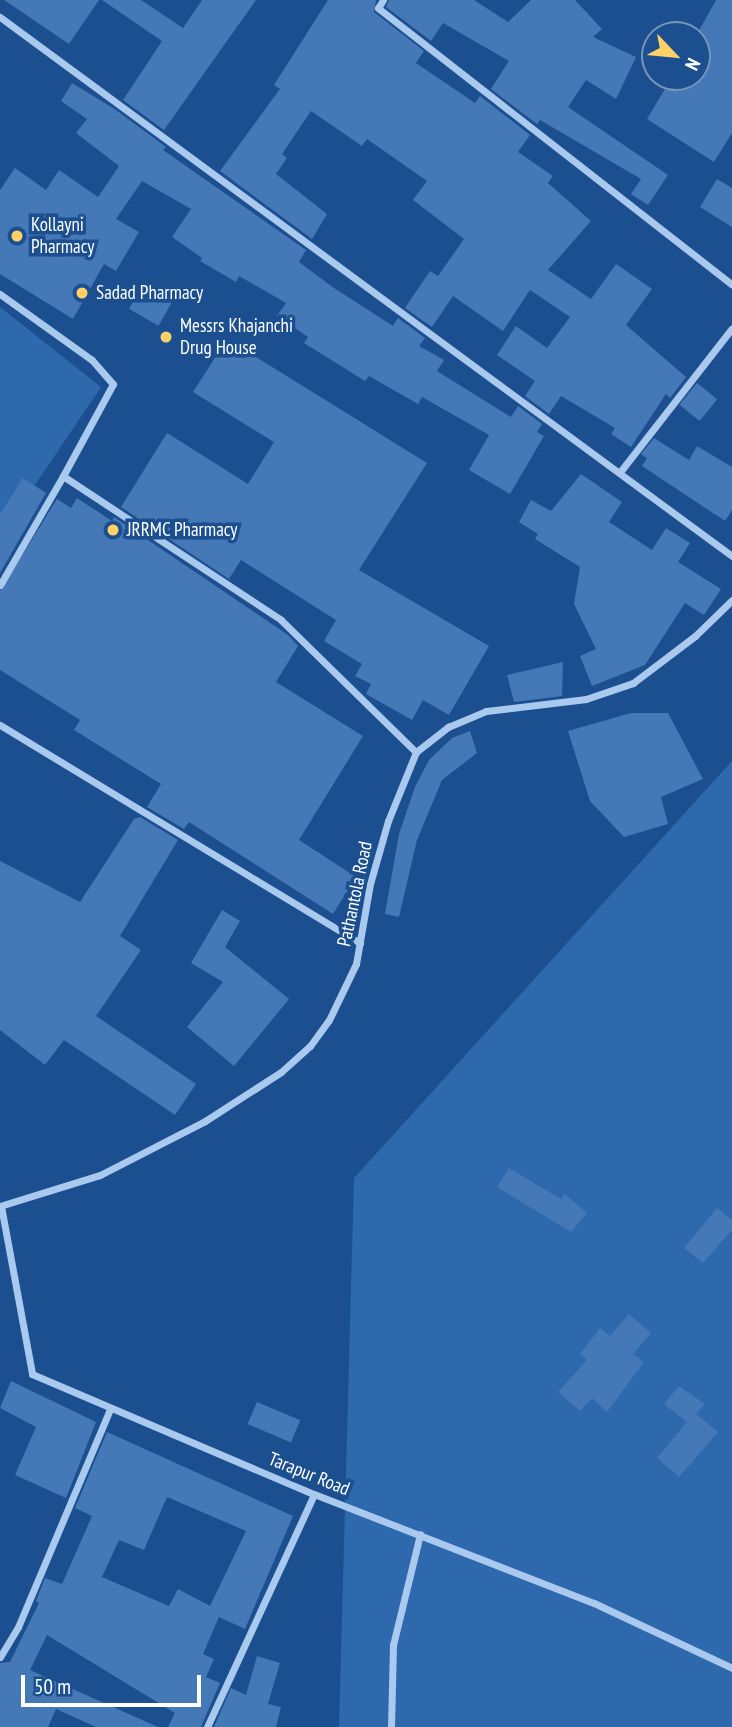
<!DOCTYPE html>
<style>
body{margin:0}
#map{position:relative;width:732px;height:1727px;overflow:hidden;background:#1b4f8f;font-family:"PT Sans Narrow",sans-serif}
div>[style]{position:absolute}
.green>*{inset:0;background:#2e69ad}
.building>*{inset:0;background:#4478b7;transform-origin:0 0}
.street>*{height:7px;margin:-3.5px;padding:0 3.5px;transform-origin:3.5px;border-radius:3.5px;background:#a9c9ee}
.dots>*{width:19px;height:19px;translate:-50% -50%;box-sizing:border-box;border:4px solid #1b4f8f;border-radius:50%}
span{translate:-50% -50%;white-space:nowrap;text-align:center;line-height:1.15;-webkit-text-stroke:7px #1b4f8f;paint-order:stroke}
.poi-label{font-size:19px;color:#fff}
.left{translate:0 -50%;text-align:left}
.street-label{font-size:19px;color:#fff}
.north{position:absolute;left:641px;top:21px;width:70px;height:70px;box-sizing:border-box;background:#1b4f8f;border:2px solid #7695bc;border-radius:50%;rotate:116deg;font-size:19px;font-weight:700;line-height:28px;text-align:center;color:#fff}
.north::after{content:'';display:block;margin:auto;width:24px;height:32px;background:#ffd166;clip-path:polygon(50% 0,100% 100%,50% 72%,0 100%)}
.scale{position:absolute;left:21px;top:1675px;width:180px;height:32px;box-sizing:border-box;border:4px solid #fff;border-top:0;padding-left:9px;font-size:21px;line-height:24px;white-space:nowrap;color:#fff;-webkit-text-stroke:5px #1b4f8f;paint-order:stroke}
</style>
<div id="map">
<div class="green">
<div style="clip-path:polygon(0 307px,101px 387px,0 537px)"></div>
<div style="clip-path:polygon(732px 761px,732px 1727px,339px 1727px,354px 1178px)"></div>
</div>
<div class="building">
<div style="clip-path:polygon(4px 0,99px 0,69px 44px)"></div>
<div style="clip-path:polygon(102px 0,141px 0,183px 28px,202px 0,256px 0,164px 130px,123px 100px,162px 41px)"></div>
<div style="clip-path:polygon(328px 0,376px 0,374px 12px,424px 51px,416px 63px,475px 103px,480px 96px,530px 135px,518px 152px,553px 176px,548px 183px,591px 221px,548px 270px,591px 299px,616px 264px,652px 289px,626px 325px,686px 377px,670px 398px,666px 394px,631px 447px,611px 434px,615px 428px,561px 396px,549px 414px,525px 396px,535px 381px,497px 355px,516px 326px,547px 348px,570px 317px,530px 290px,503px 331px,453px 296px,432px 327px,405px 308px,430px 271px,438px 276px,464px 239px,413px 200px,427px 181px,367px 139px,362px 146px,311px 111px,282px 154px,287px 158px,276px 174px,327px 214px,312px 239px,220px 171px,280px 89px,274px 85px)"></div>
<div style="clip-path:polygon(389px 0,474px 0,508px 22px,531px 0,575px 0,602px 29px,593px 37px,636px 57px,616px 99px,586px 80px,568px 107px,668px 175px,648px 205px,631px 194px,641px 179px,540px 120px,537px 124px,491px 89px,509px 61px,443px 23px,431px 41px,386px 7px)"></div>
<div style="clip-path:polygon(716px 0,732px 0,732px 133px,714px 162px,647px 119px,672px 77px,697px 77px,697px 34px)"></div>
<div style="clip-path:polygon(72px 83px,116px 110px,166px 147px,163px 150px,306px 250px,299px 262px,331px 286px,393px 326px,398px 318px,425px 338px,419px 346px,444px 360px,437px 371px,511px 417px,518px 406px,542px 424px,537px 432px,544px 436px,510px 494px,469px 470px,489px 435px,422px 397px,418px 404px,369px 376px,365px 381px,304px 343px,308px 337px,277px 316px,286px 303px,239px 276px,236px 282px,200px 261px,202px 258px,172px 237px,191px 209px,142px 181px,116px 219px,139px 232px,116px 271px,104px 264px,73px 319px,0 274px,0 190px,15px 168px,46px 190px,59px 170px,98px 197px,119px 166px,76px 133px,87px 119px,61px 101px)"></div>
<div style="clip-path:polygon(717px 179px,732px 188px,732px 227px,700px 207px)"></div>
<div style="left:145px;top:281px;width:34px;height:32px;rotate:30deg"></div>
<div style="clip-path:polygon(227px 339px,427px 463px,359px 570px,489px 646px,449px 715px,423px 700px,412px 720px,366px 694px,371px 684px,355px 676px,362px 664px,324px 641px,336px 620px,241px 560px,229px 579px,121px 507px,167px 433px,248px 484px,274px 442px,193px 392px)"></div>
<div style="left:697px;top:383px;width:26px;height:28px;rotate:39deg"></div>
<div style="clip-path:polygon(654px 438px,689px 460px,697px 446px,732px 467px,732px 510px,725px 521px,642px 466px,647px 458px,641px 454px)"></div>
<div style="clip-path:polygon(581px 474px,622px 502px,609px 522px,652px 550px,666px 528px,690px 543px,678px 562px,721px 589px,704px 615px,685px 603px,645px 665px,592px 686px,580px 656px,596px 649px,574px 604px,580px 567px,535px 539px,538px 534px,519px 522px,531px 500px,551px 511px)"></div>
<div style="clip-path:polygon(23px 478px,46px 493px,0 573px,0 514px)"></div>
<div style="clip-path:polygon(77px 498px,112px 521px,114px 517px,288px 635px,298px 646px,276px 682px,363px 736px,299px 840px,356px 877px,333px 914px,189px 822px,184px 829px,147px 807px,161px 784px,74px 730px,80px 720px,0 670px,0 591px,57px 499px,71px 508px)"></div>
<div style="clip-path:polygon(563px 662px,562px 696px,514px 702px,507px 675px)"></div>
<div style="clip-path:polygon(631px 713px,668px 713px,703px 779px,661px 797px,668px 824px,624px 837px,590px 801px,568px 731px)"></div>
<div style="clip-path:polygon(470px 731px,477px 753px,442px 780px,417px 840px,399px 917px,385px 914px,399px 834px,415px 787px,429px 760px,452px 738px)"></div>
<div style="clip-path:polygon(140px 817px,178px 840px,120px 936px,141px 950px,96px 1016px,196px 1084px,175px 1115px,64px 1040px,45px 1065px,0 1030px,0 861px,80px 902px,134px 819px)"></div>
<div style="clip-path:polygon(222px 910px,240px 921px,225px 947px,289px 999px,234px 1066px,187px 1027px,223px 982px,191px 963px)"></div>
<div style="clip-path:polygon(509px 1168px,561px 1199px,565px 1194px,587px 1213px,571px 1232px,497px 1187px)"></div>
<div style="clip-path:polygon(717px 1208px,732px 1220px,732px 1230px,703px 1263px,684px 1248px)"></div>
<div style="clip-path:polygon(629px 1314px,651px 1333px,633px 1354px,644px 1362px,607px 1412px,592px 1398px,580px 1411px,558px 1392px,587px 1360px,580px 1354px,600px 1328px,610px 1336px)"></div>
<div style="clip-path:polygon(11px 1381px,96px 1422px,66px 1498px,15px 1475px,36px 1427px,0 1408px)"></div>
<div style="clip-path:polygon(679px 1386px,705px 1404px,696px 1414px,718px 1432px,679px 1477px,657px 1458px,687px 1422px,664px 1404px)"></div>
<div style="left:257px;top:1402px;width:47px;height:24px;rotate:23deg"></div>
<div style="clip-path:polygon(evenodd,107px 1432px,293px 1516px,245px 1629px,219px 1617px,203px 1654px,214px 1659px,206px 1677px,220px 1683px,201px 1727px,168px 1727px,175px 1713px,47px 1635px,30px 1670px,158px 1727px,96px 1727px,56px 1709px,48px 1727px,0 1727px,0 1663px,10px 1662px,39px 1603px,36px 1601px,45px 1578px,62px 1584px,92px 1516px,75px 1508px,107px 1432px,167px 1497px,246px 1531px,210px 1606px,178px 1589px,169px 1606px,102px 1577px,119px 1540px,144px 1550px,167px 1497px)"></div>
<div style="clip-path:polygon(257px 1656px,280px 1663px,268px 1704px,281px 1707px,276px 1727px,214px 1727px,231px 1688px,246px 1695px)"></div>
</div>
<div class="street">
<div style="left:383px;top:0;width:9px;rotate:122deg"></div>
<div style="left:378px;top:8px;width:449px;rotate:38deg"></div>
<div style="left:0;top:17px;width:909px;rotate:36.37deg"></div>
<div style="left:0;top:294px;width:113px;rotate:35.7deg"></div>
<div style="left:92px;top:360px;width:32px;rotate:49deg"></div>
<div style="left:113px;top:384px;width:105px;rotate:118.5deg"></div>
<div style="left:63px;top:476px;width:261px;rotate:33.4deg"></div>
<div style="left:281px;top:620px;width:189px;rotate:44.4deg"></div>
<div style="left:620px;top:472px;width:182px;rotate:-52.1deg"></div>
<div style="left:0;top:585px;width:126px;rotate:-60deg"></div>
<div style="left:0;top:725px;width:421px;rotate:31.2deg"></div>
<div style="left:0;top:1206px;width:105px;rotate:-17.2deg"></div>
<div style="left:100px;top:1175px;width:118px;rotate:-27.2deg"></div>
<div style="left:205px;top:1121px;width:90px;rotate:-32.8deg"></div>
<div style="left:281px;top:1072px;width:39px;rotate:-42deg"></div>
<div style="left:310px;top:1046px;width:32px;rotate:-54deg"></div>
<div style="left:329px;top:1020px;width:62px;rotate:-64.3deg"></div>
<div style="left:356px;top:964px;width:81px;rotate:-80.1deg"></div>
<div style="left:370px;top:884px;width:66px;rotate:-74.1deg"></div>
<div style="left:388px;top:821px;width:74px;rotate:-67.9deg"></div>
<div style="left:416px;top:752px;width:41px;rotate:-38deg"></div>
<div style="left:448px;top:727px;width:41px;rotate:-22.8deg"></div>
<div style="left:486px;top:711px;width:101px;rotate:-6.8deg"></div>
<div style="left:586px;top:699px;width:50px;rotate:-18.8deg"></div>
<div style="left:633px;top:683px;width:78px;rotate:-37.2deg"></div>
<div style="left:695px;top:636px;width:52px;rotate:-44.2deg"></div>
<div style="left:1px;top:1206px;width:171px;rotate:79.5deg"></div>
<div style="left:32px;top:1374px;width:306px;rotate:23.1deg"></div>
<div style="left:314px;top:1494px;width:300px;rotate:21.3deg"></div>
<div style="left:594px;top:1603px;width:153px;rotate:25.2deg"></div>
<div style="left:0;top:1657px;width:35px;rotate:-59deg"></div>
<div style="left:18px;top:1627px;width:237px;rotate:-67.1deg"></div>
<div style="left:207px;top:1727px;width:256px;rotate:-65.3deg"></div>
<div style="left:391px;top:1727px;width:82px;rotate:-88.6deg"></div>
<div style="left:393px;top:1645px;width:114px;rotate:-76.3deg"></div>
</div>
<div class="dots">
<div style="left:17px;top:236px;background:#ffd166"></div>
<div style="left:82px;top:293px;background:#ffd166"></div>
<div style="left:166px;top:337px;background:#ffd166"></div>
<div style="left:113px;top:530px;background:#ffd166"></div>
</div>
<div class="poi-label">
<span class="left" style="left:31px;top:236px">Kollayni<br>Pharmacy</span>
<span class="left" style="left:96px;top:293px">Sadad Pharmacy</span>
<span class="left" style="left:180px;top:337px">Messrs Khajanchi<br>Drug House</span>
<span class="left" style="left:127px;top:530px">JRRMC Pharmacy</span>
</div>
<div class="street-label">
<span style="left:355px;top:894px;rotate:-78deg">Pathantola Road</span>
<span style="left:309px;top:1474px;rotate:22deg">Tarapur Road</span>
</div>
<div class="north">N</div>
<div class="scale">50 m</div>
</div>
